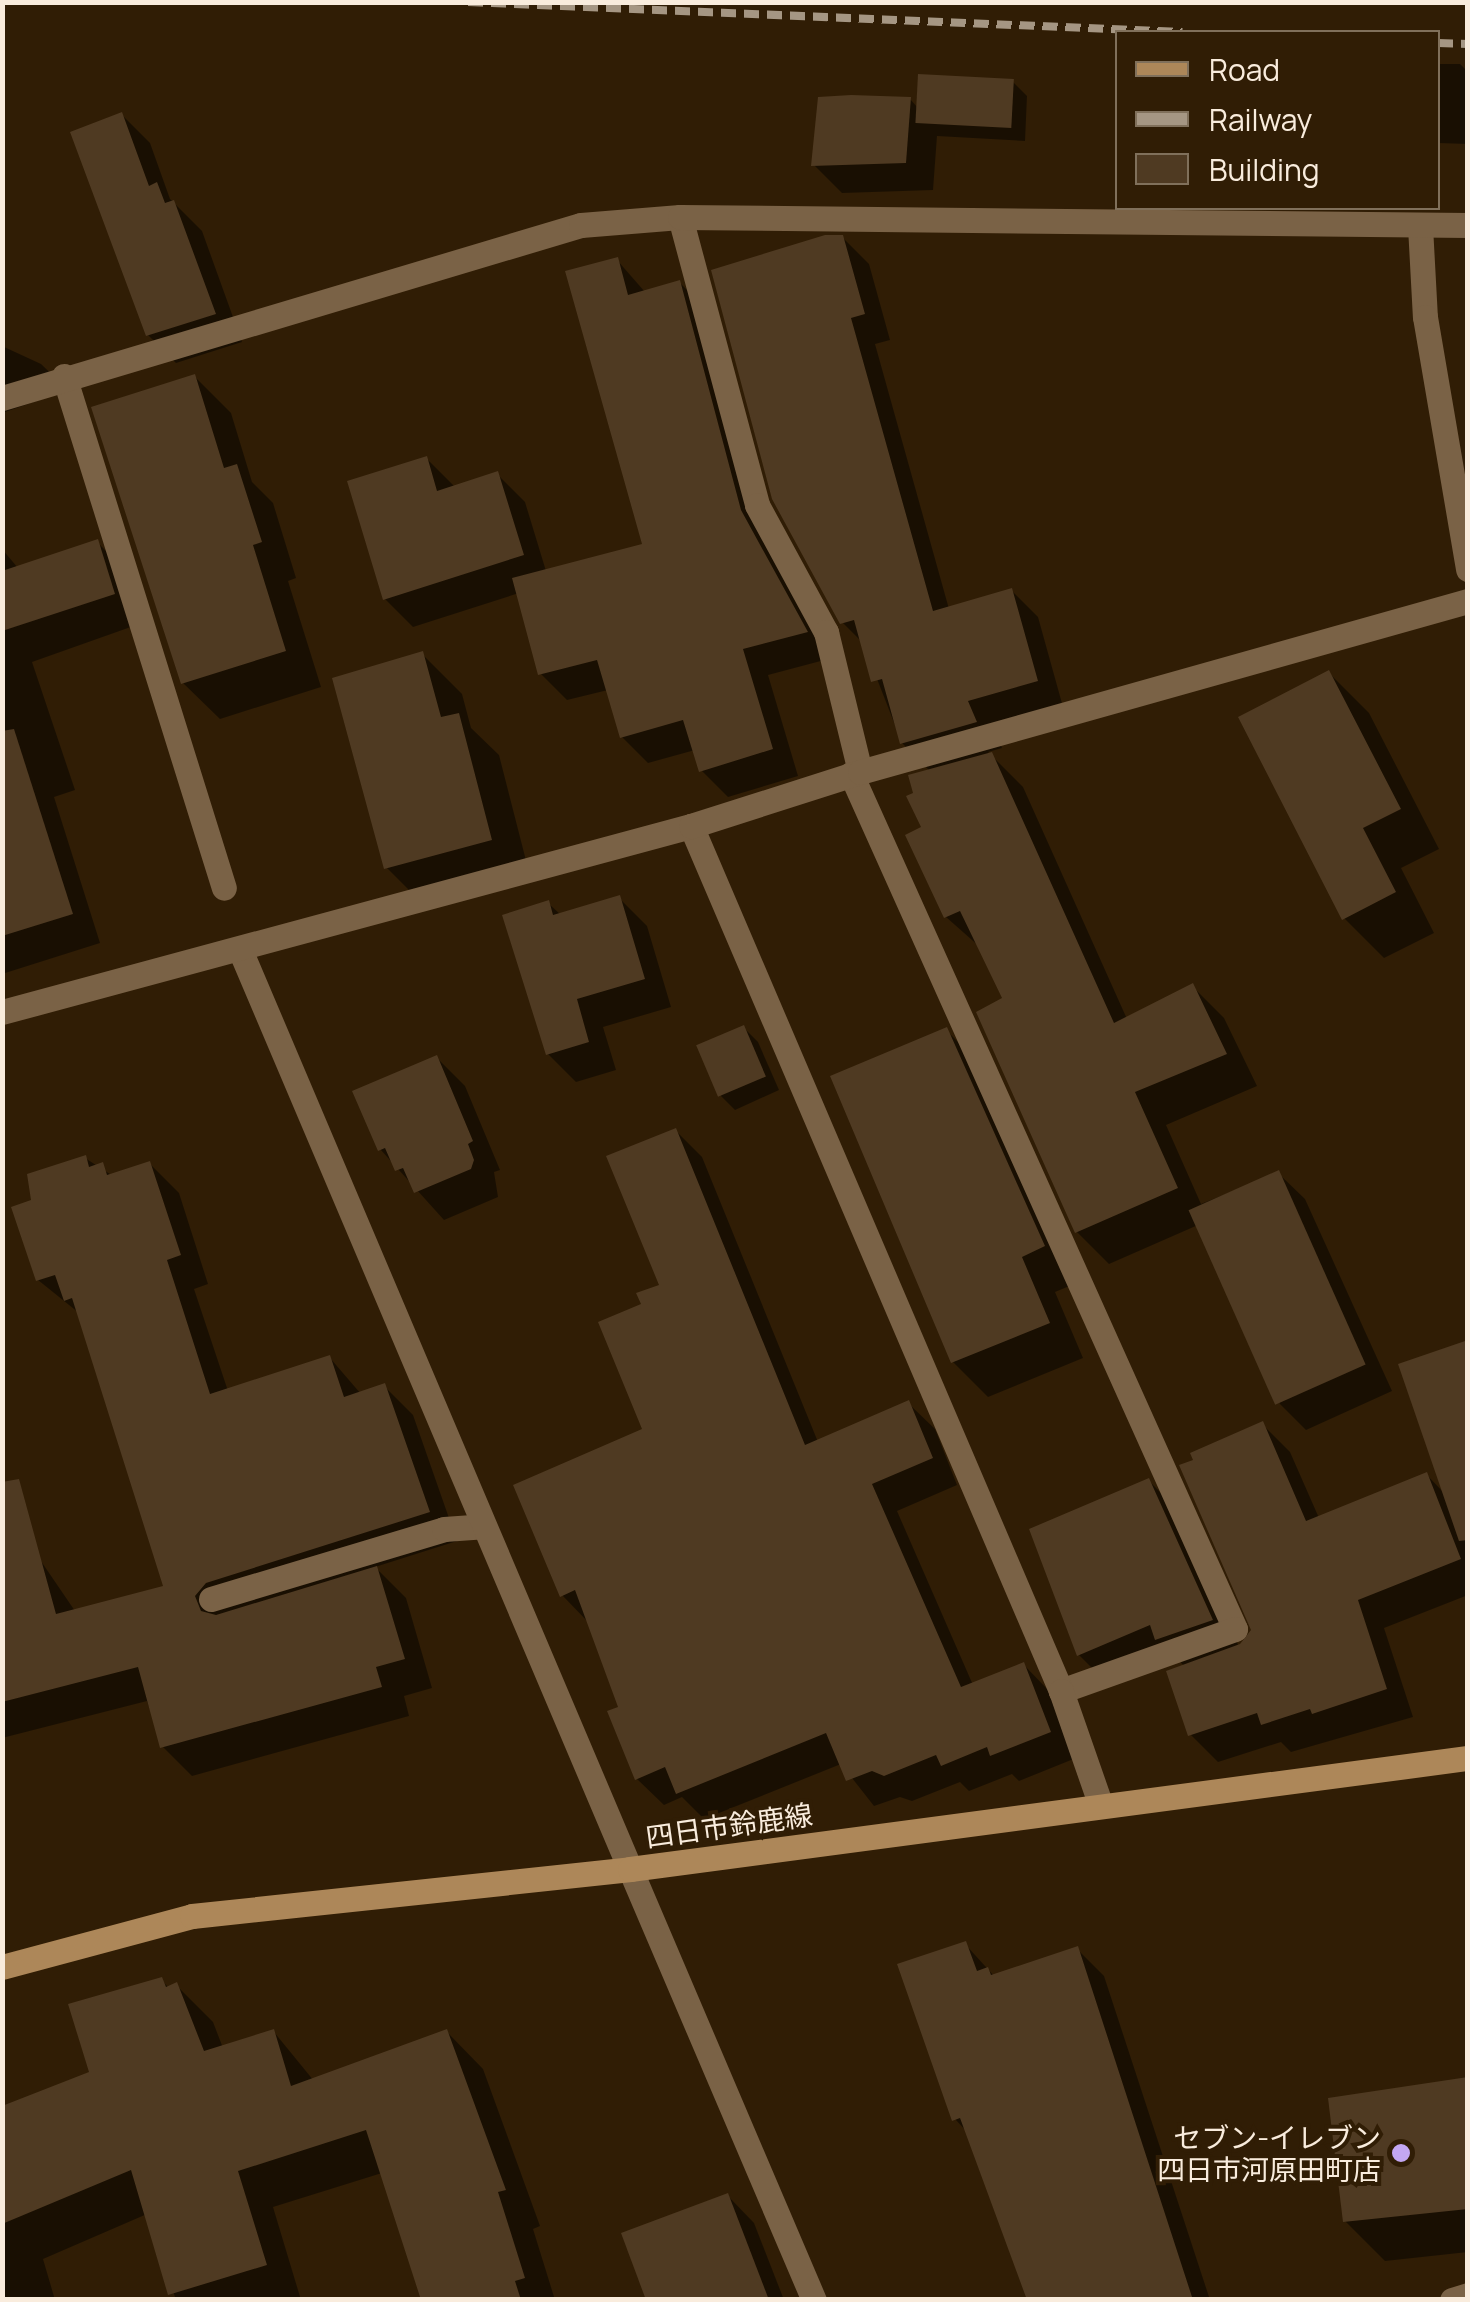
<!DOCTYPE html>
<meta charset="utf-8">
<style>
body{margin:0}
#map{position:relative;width:1470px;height:2302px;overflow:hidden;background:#301d05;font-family:Manrope,"Noto Sans JP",sans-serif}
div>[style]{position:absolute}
.shadow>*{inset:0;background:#0007}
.building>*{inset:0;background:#4f3a22;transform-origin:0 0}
.lane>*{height:25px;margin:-12.5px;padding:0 12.5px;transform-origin:12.5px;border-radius:12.5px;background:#7a6246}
.street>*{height:25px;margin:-12.5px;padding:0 12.5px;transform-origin:12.5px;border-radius:12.5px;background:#7a6246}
.secondary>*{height:25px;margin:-12.5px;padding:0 12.5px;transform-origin:12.5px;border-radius:12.5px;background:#ad8759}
.rail>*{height:8px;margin-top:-4px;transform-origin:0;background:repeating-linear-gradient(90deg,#a59683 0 15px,transparent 0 23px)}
.dots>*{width:28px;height:28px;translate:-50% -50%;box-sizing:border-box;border:5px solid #301d05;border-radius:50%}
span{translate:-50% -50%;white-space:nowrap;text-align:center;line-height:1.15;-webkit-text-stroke:8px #301d05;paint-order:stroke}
.street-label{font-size:28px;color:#f9ecdd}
.poi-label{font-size:28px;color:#f9ecdd}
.right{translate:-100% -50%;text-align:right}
.frame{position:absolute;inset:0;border:5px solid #f9ecdd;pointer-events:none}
.legend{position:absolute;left:1115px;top:30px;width:325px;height:180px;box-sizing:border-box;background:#301d05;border:2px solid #80705b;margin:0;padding:12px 18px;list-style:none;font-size:30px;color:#f9ecdd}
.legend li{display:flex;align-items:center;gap:20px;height:50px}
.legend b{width:50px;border:2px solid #80705b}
</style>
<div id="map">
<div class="shadow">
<div style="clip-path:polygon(1438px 64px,1460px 64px,1468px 72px,1468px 144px,1438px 143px)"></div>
<div style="clip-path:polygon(1013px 82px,1027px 96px,1025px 141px,937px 136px,933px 190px,842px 193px,814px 165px,910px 99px,918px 108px)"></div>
<div style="clip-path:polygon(122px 115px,150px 143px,170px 199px,202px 231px,242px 342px,176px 363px,148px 335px)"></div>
<div style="clip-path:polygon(842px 237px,869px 264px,890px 340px,875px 344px,949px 609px,1012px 591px,1038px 617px,1063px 707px,992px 728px,1002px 748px,988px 752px,1023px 787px,1127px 1019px,1192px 986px,1224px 1018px,1257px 1086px,1166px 1125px,1201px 1204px,1278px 1173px,1305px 1199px,1392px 1391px,1306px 1430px,1280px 1404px,1198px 1225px,1109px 1264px,1077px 1232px,1005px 999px,981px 948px,946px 917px,916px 794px,931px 772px,902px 743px,863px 643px,842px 622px)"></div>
<div style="clip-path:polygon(617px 260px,645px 292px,679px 282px,706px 309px,767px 538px,832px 658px,768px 675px,798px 776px,728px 797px,701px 770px,695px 750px,648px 763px,622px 737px,608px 690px,567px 700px,541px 674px,519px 593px,413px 627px,385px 599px,426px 458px,455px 487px,497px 474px,525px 502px,546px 571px,645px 546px)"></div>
<div style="clip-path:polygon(2px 346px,41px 364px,68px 390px,2px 413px)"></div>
<div style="clip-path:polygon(195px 377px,231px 413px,252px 482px,273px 503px,296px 578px,288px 581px,321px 687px,220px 719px,183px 683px)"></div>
<div style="clip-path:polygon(97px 542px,126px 571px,142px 623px,32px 662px,75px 790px,54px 797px,100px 943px,2px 974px,2px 549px,18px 568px)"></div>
<div style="clip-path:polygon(422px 654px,462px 694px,471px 728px,499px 755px,531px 880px,426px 907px,386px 867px)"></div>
<div style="clip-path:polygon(1329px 673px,1369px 713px,1439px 849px,1401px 868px,1434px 933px,1384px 958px,1344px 918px)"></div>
<div style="clip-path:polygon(619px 898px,647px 926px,671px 1007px,603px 1027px,616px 1070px,576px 1082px,548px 1054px,548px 903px,561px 915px)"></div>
<div style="clip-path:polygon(744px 1028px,758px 1042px,779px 1090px,735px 1110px,721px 1096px)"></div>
<div style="clip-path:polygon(946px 1030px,981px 1065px,1079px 1282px,1055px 1292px,1083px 1358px,988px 1397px,953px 1362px)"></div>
<div style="clip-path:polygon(437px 1058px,465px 1086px,500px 1170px,494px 1172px,498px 1197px,444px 1220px,380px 1149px)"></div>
<div style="clip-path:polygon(675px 1130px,702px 1157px,818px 1442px,908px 1403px,935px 1429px,957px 1485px,897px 1511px,973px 1685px,1024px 1665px,1050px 1692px,1076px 1758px,1019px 1781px,1012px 1774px,969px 1791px,960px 1782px,912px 1801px,900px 1797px,874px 1806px,841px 1764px,704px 1819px,682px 1797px,664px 1805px,637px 1779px,622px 1708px,588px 1622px,562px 1595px,645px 1430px,644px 1305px,662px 1286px)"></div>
<div style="clip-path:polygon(85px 1158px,113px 1176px,150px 1164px,179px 1193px,208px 1284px,194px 1289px,228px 1391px,330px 1358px,361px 1394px,384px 1386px,413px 1415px,457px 1541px,375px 1567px,406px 1598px,432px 1688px,404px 1696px,409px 1716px,192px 1776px,163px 1747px,147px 1701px,2px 1738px,2px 1504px,75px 1611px,166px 1588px,79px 1313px,38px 1280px,34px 1202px)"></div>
<div style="clip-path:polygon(1262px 1424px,1290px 1452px,1319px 1518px,1426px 1474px,1445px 1494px,1468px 1537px,1468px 1595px,1384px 1628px,1413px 1717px,1291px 1752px,1281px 1742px,1218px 1762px,1190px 1734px,1185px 1667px,1173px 1654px,1107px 1683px,1079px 1655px,1149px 1481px,1177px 1509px,1239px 1647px,1254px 1633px)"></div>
<div style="clip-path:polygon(965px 1944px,995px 1977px,1077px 1949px,1104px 1976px,1210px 2300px,1030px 2300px,968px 2133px,955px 2119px)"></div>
<div style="clip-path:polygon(161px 1980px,169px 1988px,176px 1985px,213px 2022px,223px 2048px,274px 2032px,314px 2081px,447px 2032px,483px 2069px,540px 2226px,533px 2229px,555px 2300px,422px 2300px,382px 2173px,273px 2207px,301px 2300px,176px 2300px,147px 2214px,43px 2259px,55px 2300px,2px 2300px,2px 2109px,92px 2074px)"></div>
<div style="clip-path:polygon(1468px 2080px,1468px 2252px,1385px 2261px,1345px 2221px)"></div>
<div style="clip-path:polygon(727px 2195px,754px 2223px,784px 2300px,649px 2300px)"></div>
</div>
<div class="building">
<div style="left:918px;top:74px;width:96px;height:49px;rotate:3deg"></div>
<div style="clip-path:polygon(851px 95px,911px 97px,906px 163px,811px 166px,818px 97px)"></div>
<div style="clip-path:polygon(122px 112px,149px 186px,157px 182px,165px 203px,174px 200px,216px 314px,146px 336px,70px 132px)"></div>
<div style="clip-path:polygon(825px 235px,843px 235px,865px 314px,851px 318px,933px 611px,1012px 588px,1038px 681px,968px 701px,977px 722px,900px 744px,882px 679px,871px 682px,854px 620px,840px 624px,772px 499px,711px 270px)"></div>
<div style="clip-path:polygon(618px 257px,628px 295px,680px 280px,741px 510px,808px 632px,743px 649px,773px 749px,699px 772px,683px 720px,620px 738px,597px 660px,538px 675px,512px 578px,642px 544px,565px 271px)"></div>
<div style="clip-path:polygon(195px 374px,224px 468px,237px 464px,262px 542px,253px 545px,286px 651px,181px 684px,91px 407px)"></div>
<div style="clip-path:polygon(427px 456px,437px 491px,498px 471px,524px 555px,383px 600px,347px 481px)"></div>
<div style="clip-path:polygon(98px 539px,115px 594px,2px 631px,2px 571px)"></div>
<div style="clip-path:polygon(423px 651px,441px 717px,459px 713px,492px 840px,384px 869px,332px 678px)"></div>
<div style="clip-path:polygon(1329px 670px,1401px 809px,1363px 828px,1396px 892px,1342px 920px,1238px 717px)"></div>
<div style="clip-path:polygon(14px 729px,73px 914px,2px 936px,2px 731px)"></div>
<div style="clip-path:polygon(992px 752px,1114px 1023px,1193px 983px,1227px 1054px,1135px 1092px,1178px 1188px,1075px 1233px,976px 1012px,1002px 998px,960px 911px,944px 918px,905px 835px,921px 827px,906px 796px,913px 793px,908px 775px)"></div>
<div style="clip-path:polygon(620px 895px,645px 979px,577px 999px,589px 1042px,546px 1055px,502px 915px,549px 900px,553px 915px)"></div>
<div style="left:744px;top:1025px;width:56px;height:52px;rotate:67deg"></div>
<div style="clip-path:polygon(947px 1027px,1045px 1246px,1022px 1257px,1050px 1323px,951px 1363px,830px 1076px)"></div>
<div style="clip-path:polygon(437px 1055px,473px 1141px,468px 1144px,474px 1160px,471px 1169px,414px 1193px,403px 1168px,395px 1171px,385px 1148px,378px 1151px,352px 1091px)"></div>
<div style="clip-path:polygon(676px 1128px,805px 1445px,909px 1400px,933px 1458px,872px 1484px,961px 1687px,1024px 1662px,1051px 1732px,990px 1756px,987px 1747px,941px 1766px,936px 1755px,884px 1776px,872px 1771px,846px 1781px,826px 1733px,676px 1794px,665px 1767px,635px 1780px,607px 1711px,618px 1707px,575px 1590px,560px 1597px,513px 1485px,642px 1429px,598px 1322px,641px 1304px,636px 1293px,659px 1285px,606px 1156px)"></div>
<div style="clip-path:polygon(86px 1155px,89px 1167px,103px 1162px,107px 1175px,150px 1161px,181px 1255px,167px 1260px,210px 1394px,330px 1355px,344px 1397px,385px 1383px,430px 1512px,206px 1583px,195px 1596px,201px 1611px,216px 1615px,377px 1566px,405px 1659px,376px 1667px,382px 1687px,160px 1748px,138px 1667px,2px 1702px,2px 1482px,19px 1479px,56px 1614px,163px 1586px,72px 1298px,64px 1301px,55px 1275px,36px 1281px,11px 1207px,31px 1200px,27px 1174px)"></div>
<div style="left:1279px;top:1170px;width:213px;height:99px;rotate:66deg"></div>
<div style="clip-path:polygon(1468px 1340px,1468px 1540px,1459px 1541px,1398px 1364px)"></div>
<div style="clip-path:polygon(1263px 1421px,1306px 1521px,1427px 1472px,1461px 1559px,1358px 1600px,1387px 1689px,1312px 1714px,1310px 1709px,1261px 1725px,1257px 1713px,1188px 1736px,1166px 1671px,1240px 1644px,1251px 1630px,1179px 1465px,1193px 1460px,1190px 1453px)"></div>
<div style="clip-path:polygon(1149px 1478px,1213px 1620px,1155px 1640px,1150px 1625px,1077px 1656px,1029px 1529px)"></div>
<div style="clip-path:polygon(966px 1941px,977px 1971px,988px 1967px,991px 1975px,1078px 1946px,1193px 2300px,1027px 2300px,960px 2118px,952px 2121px,897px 1964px)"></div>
<div style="clip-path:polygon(162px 1977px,166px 1987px,177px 1982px,204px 2051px,274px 2029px,291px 2086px,447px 2029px,506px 2190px,498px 2192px,525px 2278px,515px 2281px,521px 2300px,421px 2300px,366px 2130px,238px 2171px,267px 2265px,168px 2295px,131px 2170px,2px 2224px,2px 2106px,89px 2072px,68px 2004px)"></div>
<div style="clip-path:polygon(1468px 2077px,1468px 2209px,1343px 2222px,1328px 2098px)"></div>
<div style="clip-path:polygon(728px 2193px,769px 2300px,646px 2300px,621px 2233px)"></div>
</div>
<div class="lane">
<div style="left:64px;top:376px;width:536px;rotate:72.65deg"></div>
<div style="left:211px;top:1599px;width:243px;rotate:-16.7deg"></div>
<div style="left:444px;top:1529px;width:39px;rotate:-4deg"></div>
<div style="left:630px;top:1869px;width:469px;rotate:66.9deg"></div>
</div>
<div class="street">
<div style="left:680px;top:217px;width:298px;rotate:75deg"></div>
<div style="left:757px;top:505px;width:145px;rotate:61.5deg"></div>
<div style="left:826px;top:632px;width:144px;rotate:76.3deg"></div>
<div style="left:1420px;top:226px;width:91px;rotate:86.9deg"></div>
<div style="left:1425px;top:317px;width:256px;rotate:80.3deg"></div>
<div style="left:2px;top:398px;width:604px;rotate:-16.64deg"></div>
<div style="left:581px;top:225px;width:99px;rotate:-4.6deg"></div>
<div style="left:680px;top:217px;width:788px;rotate:0.58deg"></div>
<div style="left:851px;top:774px;width:937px;rotate:65.81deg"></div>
<div style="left:1235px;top:1629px;width:185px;rotate:160.4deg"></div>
<div style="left:691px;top:826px;width:941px;rotate:66.84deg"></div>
<div style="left:1061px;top:1691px;width:119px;rotate:70.8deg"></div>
<div style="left:241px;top:952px;width:996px;rotate:67.01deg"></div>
<div style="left:2px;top:1012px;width:714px;rotate:-15.11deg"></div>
<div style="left:691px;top:826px;width:177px;rotate:-17.7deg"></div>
<div style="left:860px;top:772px;width:632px;rotate:-15.71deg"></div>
<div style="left:1452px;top:2300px;width:17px;rotate:-17deg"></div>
</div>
<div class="secondary">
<div style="left:2px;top:1967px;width:197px;rotate:-15deg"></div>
<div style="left:192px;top:1916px;width:441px;rotate:-6.1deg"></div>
<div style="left:630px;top:1869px;width:845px;rotate:-7.55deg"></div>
</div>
<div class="rail">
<div style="left:468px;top:2px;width:715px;rotate:2.41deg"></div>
<div style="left:1438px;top:43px;width:30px;rotate:2deg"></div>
</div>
<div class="dots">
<div style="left:1401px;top:2153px;background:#c3a7f2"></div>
</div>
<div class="street-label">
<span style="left:729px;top:1825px;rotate:-8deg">四日市鈴鹿線</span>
</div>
<div class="poi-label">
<span class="right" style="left:1381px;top:2153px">セブン-イレブン<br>四日市河原田町店</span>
</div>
<div class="frame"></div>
<ul class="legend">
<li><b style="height:12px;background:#ad8759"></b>Road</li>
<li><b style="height:12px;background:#a59683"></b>Railway</li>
<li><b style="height:28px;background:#4f3a22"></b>Building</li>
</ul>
</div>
